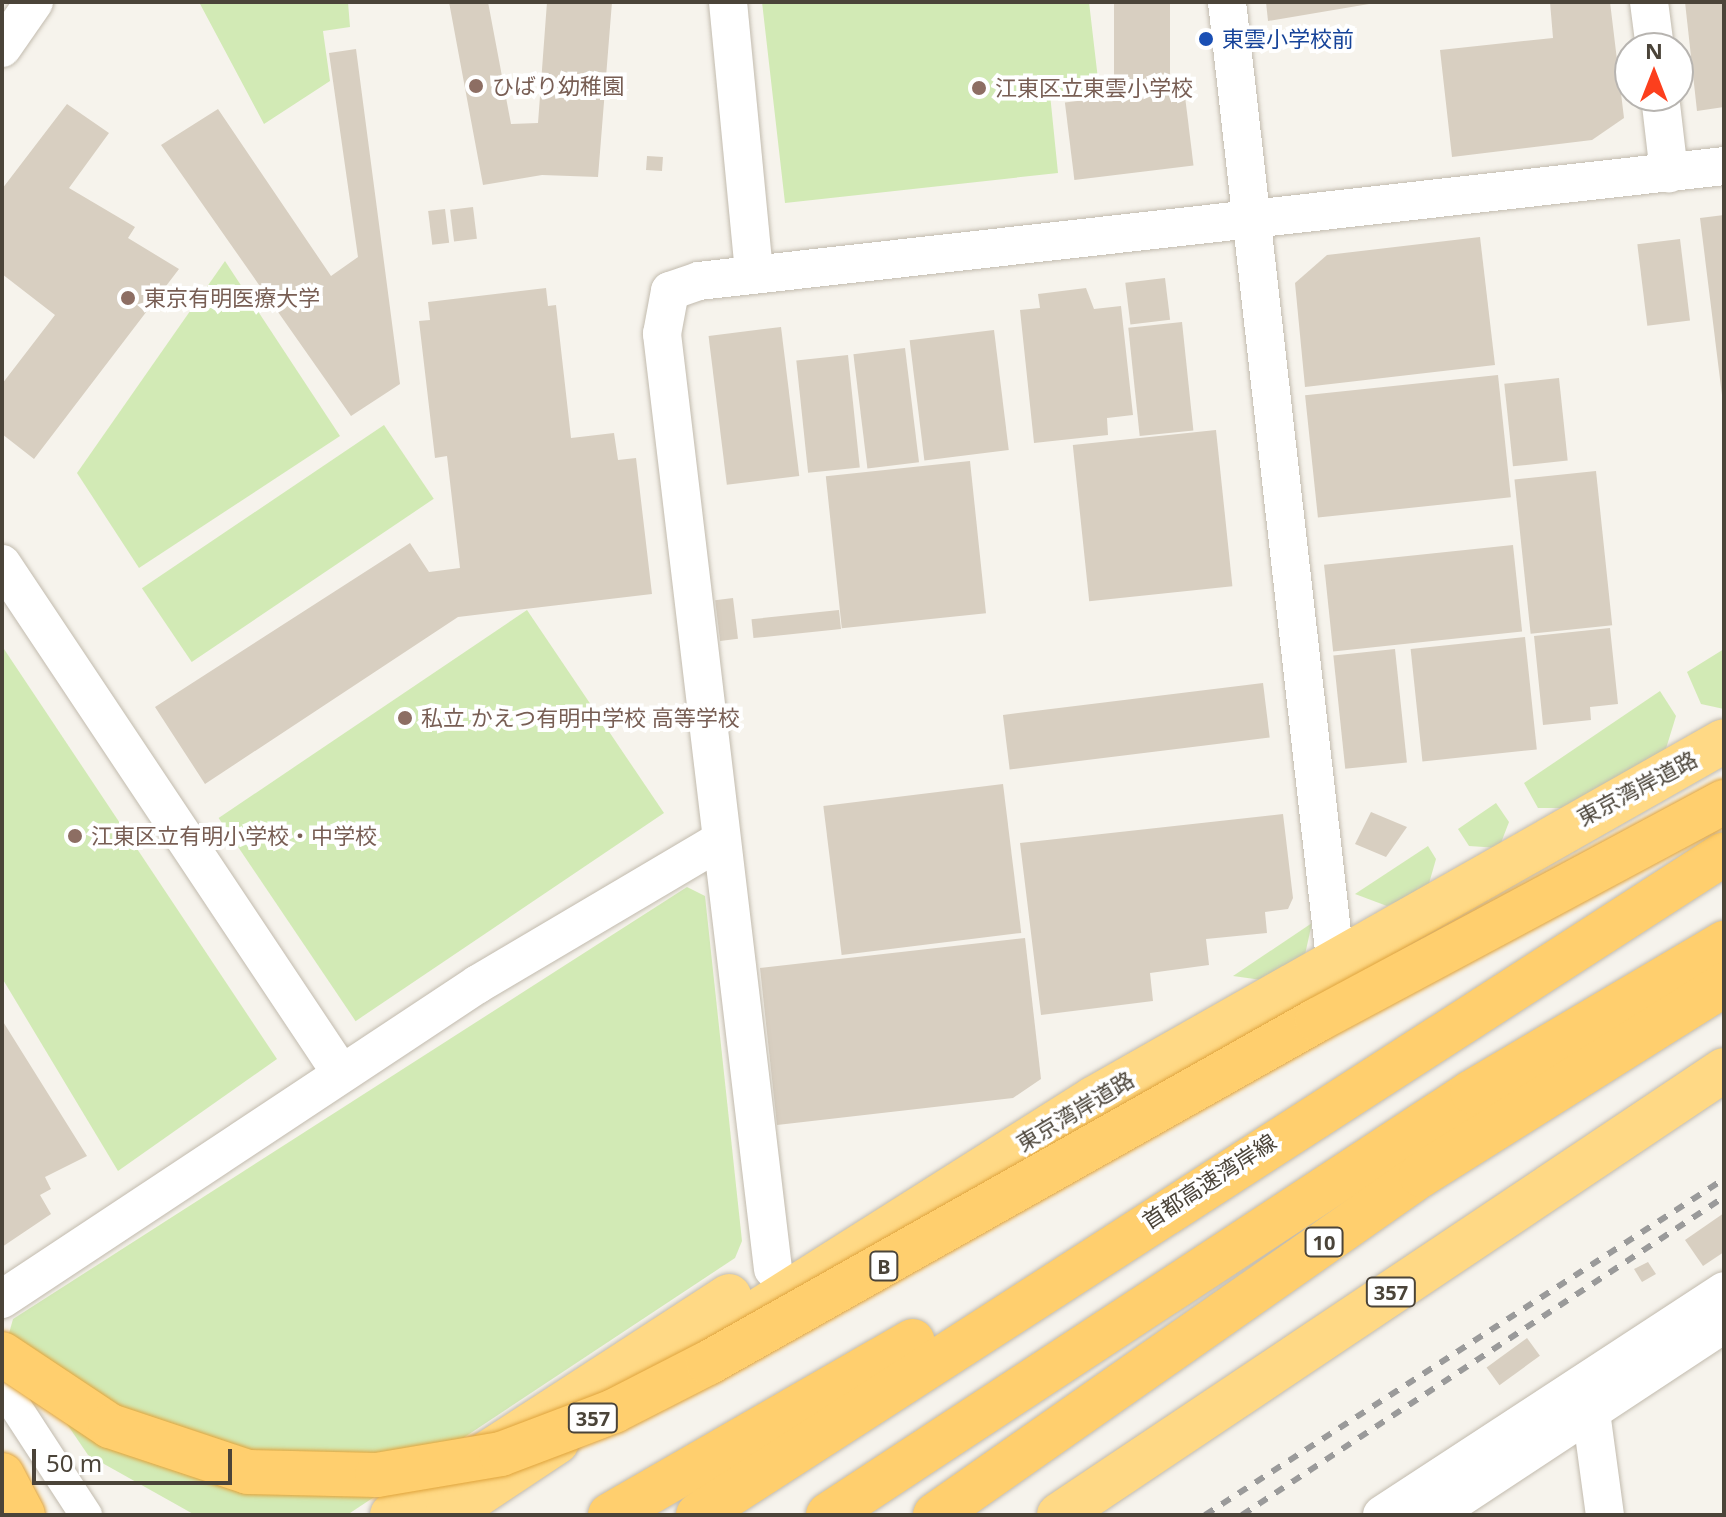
<!DOCTYPE html>
<meta charset="utf-8">
<style>
body{margin:0}
#map{position:relative;width:1726px;height:1517px;overflow:hidden;background:#f6f3ec;font-family:"Noto Sans","Noto Sans JP",sans-serif}
div>[style]{position:absolute}
.green>*{inset:0;background:#d2eab5;transform-origin:0 0}
.building>*{inset:0;background:#d8cfc1;transform-origin:0 0}
.roads{filter:drop-shadow(0 0 2px #c2bbae) drop-shadow(0 0 2px #c2bbae)}
.minor>*{height:32px;margin:-16px;padding:0 16px;transform-origin:16px;border-radius:16px;background:#fff}
.tertiary>*{height:38px;margin:-19px;padding:0 19px;transform-origin:19px;border-radius:19px;background:#fff}
.trunk>*{height:44px;margin:-22px;padding:0 22px;transform-origin:22px;border-radius:22px;background:#ffd985}
.motorway>*{height:44px;margin:-22px;padding:0 22px;transform-origin:22px;border-radius:22px;background:#ffcf6e}
.rail>*{height:6px;margin-top:-3px;transform-origin:0;background:repeating-linear-gradient(90deg,#9a9a9a 0 10px,transparent 0 20px)}
.bridges{filter:drop-shadow(0 0 2px #e0a43c) drop-shadow(0 0 2px #e0a43c)}
.motorway-bridge>*{height:44px;margin:-22px;padding:0 22px;transform-origin:22px;border-radius:22px;background:#ffcf6e}
.dots>*{width:22px;height:22px;translate:-50% -50%;box-sizing:border-box;border:4px solid #fff;border-radius:50%}
span{translate:-50% -50%;white-space:nowrap;text-align:center;line-height:1.15;-webkit-text-stroke:8px #fff;paint-order:stroke}
.shield-label span{padding:2px 6px;background:#fff;border:2px solid;border-radius:6px;-webkit-text-stroke-width:0}
.shield-label{font-size:20px;color:#4b4439;font-weight:700}
.transit-label{font-size:22px;color:#164399}
.left{translate:0 -50%;text-align:left}
.education-label{font-size:22px;color:#785e54}
.street-label{font-size:22px;color:#4b4439}
.frame{position:absolute;inset:0;border:4px solid #4b4439;pointer-events:none}
.north{position:absolute;left:1614px;top:32px;width:80px;height:80px;box-sizing:border-box;background:#fff;border:2px solid #b7b4b0;border-radius:50%;rotate:0deg;font-size:22px;font-weight:700;line-height:32px;text-align:center;color:#4b4439}
.north::after{content:'';display:block;margin:auto;width:28px;height:36px;background:#fc3f1d;clip-path:polygon(50% 0,100% 100%,50% 72%,0 100%)}
.scale{position:absolute;left:32px;top:1449px;width:200px;height:36px;box-sizing:border-box;border:4px solid #4b4439;border-top:0;padding-left:10px;font-size:24px;line-height:28px;white-space:nowrap;color:#4b4439;-webkit-text-stroke:6px #fff;paint-order:stroke}
</style>
<div id="map">
<div class="green">
<div style="clip-path:polygon(199px 2px,348px 2px,350px 27px,323px 31px,330px 81px,264px 124px)"></div>
<div style="clip-path:polygon(762px 2px,1089px 2px,1099px 88px,1050px 94px,1058px 173px,785px 203px)"></div>
<div style="clip-path:polygon(225px 261px,340px 436px,139px 568px,77px 473px)"></div>
<div style="left:384px;top:425px;width:89px;height:292px;rotate:56deg"></div>
<div style="left:527px;top:610px;width:245px;height:372px;rotate:56deg"></div>
<div style="clip-path:polygon(2px 646px,277px 1059px,118px 1171px,2px 978px)"></div>
<div style="clip-path:polygon(1724px 649px,1724px 709px,1701px 704px,1687px 672px)"></div>
<div style="clip-path:polygon(1660px 691px,1676px 716px,1664px 755px,1568px 808px,1538px 808px,1524px 783px)"></div>
<div style="clip-path:polygon(1496px 803px,1509px 822px,1499px 848px,1469px 846px,1458px 829px)"></div>
<div style="clip-path:polygon(1428px 846px,1436px 859px,1428px 887px,1387px 906px,1355px 894px)"></div>
<div style="clip-path:polygon(687px 887px,705px 896px,742px 1241px,735px 1258px,347px 1515px,195px 1515px,88px 1455px,8px 1337px,13px 1319px)"></div>
<div style="clip-path:polygon(1312px 923px,1304px 959px,1269px 981px,1233px 976px)"></div>
</div>
<div class="building">
<div style="clip-path:polygon(449px 2px,488px 2px,511px 124px,538px 123px,547px 2px,612px 2px,598px 177px,542px 175px,483px 185px)"></div>
<div style="left:1114px;top:2px;width:56px;height:91px"></div>
<div style="clip-path:polygon(1266px 2px,1369px 2px,1369px 4px,1268px 21px)"></div>
<div style="clip-path:polygon(1550px 2px,1610px 2px,1624px 118px,1592px 140px,1452px 157px,1440px 50px,1553px 38px)"></div>
<div style="clip-path:polygon(1685px 2px,1724px 2px,1724px 107px,1697px 111px)"></div>
<div style="clip-path:polygon(356px 49px,400px 384px,351px 416px,161px 145px,218px 109px,331px 276px,358px 257px,329px 53px)"></div>
<div style="left:1184px;top:88px;width:78px;height:120px;rotate:83deg"></div>
<div style="clip-path:polygon(67px 104px,109px 133px,69px 188px,135px 227px,128px 238px,179px 269px,34px 459px,2px 434px,2px 384px,55px 315px,2px 274px,2px 189px)"></div>
<div style="left:647px;top:156px;width:16px;height:14px;rotate:4deg"></div>
<div style="left:473px;top:207px;width:32px;height:23px;rotate:83deg"></div>
<div style="left:445px;top:209px;width:34px;height:17px;rotate:83deg"></div>
<div style="clip-path:polygon(1724px 215px,1724px 395px,1722px 395px,1700px 218px)"></div>
<div style="clip-path:polygon(1480px 237px,1495px 365px,1305px 387px,1295px 283px,1327px 255px)"></div>
<div style="left:1680px;top:239px;width:82px;height:43px;rotate:83deg"></div>
<div style="left:1165px;top:278px;width:42px;height:40px;rotate:83deg"></div>
<div style="clip-path:polygon(546px 288px,548px 306px,556px 305px,571px 438px,614px 433px,618px 460px,636px 458px,652px 594px,458px 617px,205px 784px,155px 707px,410px 543px,429px 572px,460px 568px,447px 456px,435px 458px,419px 321px,430px 320px,428px 302px)"></div>
<div style="clip-path:polygon(1086px 288px,1094px 309px,1121px 306px,1133px 415px,1107px 418px,1108px 435px,1034px 443px,1020px 310px,1040px 308px,1038px 294px)"></div>
<div style="left:1182px;top:322px;width:109px;height:54px;rotate:84deg"></div>
<div style="left:781px;top:327px;width:150px;height:73px;rotate:83deg"></div>
<div style="left:994px;top:330px;width:121px;height:85px;rotate:83deg"></div>
<div style="left:905px;top:348px;width:115px;height:52px;rotate:83deg"></div>
<div style="left:848px;top:355px;width:113px;height:52px;rotate:84deg"></div>
<div style="left:1498px;top:375px;width:123px;height:194px;rotate:84deg"></div>
<div style="left:1559px;top:378px;width:83px;height:55px;rotate:84deg"></div>
<div style="left:1216px;top:430px;width:157px;height:144px;rotate:84deg"></div>
<div style="left:970px;top:461px;width:153px;height:145px;rotate:84deg"></div>
<div style="left:1596px;top:471px;width:155px;height:82px;rotate:84deg"></div>
<div style="left:1513px;top:545px;width:87px;height:190px;rotate:84deg"></div>
<div style="left:733px;top:598px;width:41px;height:18px;rotate:83deg"></div>
<div style="left:839px;top:610px;width:19px;height:88px;rotate:84deg"></div>
<div style="clip-path:polygon(1610px 628px,1618px 704px,1590px 707px,1591px 720px,1543px 725px,1534px 636px)"></div>
<div style="left:1525px;top:637px;width:113px;height:115px;rotate:84deg"></div>
<div style="left:1395px;top:649px;width:114px;height:62px;rotate:84deg"></div>
<div style="left:1263px;top:683px;width:55px;height:262px;rotate:83deg"></div>
<div style="left:1003px;top:784px;width:150px;height:181px;rotate:83deg"></div>
<div style="clip-path:polygon(1371px 812px,1407px 827px,1386px 857px,1355px 844px)"></div>
<div style="clip-path:polygon(1283px 814px,1293px 898px,1288px 909px,1265px 912px,1267px 933px,1206px 939px,1209px 965px,1150px 973px,1153px 1001px,1041px 1015px,1020px 843px)"></div>
<div style="clip-path:polygon(1025px 938px,1041px 1079px,1013px 1098px,777px 1125px,760px 968px)"></div>
<div style="clip-path:polygon(2px 1020px,87px 1156px,45px 1177px,51px 1189px,40px 1195px,51px 1214px,2px 1247px)"></div>
<div style="clip-path:polygon(1724px 1213px,1724px 1252px,1703px 1266px,1685px 1240px)"></div>
<div style="clip-path:polygon(1648px 1262px,1656px 1274px,1642px 1282px,1634px 1269px)"></div>
<div style="left:1527px;top:1338px;width:22px;height:50px;rotate:54deg"></div>
</div>
<div class="roads">
<div class="minor">
<div style="left:2px;top:1386px;width:154px;rotate:56.9deg"></div>
</div>
<div class="tertiary">
<div style="left:728px;top:2px;width:273px;rotate:84.5deg"></div>
<div style="left:1227px;top:2px;width:963px;rotate:83.56deg"></div>
<div style="left:1649px;top:2px;width:46px;rotate:82.6deg"></div>
<div style="left:2px;top:48px;width:56px;rotate:-55.2deg"></div>
<div style="left:1660px;top:96px;width:78px;rotate:83.3deg"></div>
<div style="left:2px;top:564px;width:612px;rotate:56.34deg"></div>
<div style="left:773px;top:1269px;width:942px;rotate:-96.77deg"></div>
<div style="left:662px;top:334px;width:44px;rotate:-79.5deg"></div>
<div style="left:670px;top:291px;width:31px;rotate:-19deg"></div>
<div style="left:699px;top:281px;width:1031px;rotate:-6.4deg"></div>
<div style="left:2px;top:1299px;width:571px;rotate:-33.5deg"></div>
<div style="left:478px;top:984px;width:279px;rotate:-30.6deg"></div>
<div style="left:1591px;top:1412px;width:104px;rotate:82.3deg"></div>
<div style="left:1382px;top:1515px;width:409px;rotate:-33.2deg"></div>
<div style="left:1434px;top:1515px;width:347px;rotate:-33.4deg"></div>
</div>
<div class="trunk">
<div style="left:704px;top:1345px;width:460px;rotate:-32.3deg"></div>
<div style="left:1093px;top:1099px;width:725px;rotate:-29.57deg"></div>
<div style="left:392px;top:1515px;width:402px;rotate:-33deg"></div>
<div style="left:447px;top:1515px;width:132px;rotate:-33.6deg"></div>
<div style="left:1059px;top:1515px;width:800px;rotate:-33.79deg"></div>
</div>
<div class="motorway">
<div style="left:610px;top:1515px;width:349px;rotate:-29.9deg"></div>
<div style="left:698px;top:1515px;width:1220px;rotate:-32.79deg"></div>
<div style="left:828px;top:1515px;width:770px;rotate:-33.3deg"></div>
<div style="left:1472px;top:1092px;width:293px;rotate:-30.6deg"></div>
<div style="left:935px;top:1515px;width:593px;rotate:-34.98deg"></div>
<div style="left:1421px;top:1175px;width:358px;rotate:-32.1deg"></div>
</div>
</div>
<div class="rail">
<div style="left:1205px;top:1515px;width:618px;rotate:-32.92deg"></div>
<div style="left:1242px;top:1515px;width:577px;rotate:-33.41deg"></div>
</div>
<div class="bridges">
<div class="motorway-bridge">
<div style="left:2px;top:1354px;width:130px;rotate:33.7deg"></div>
<div style="left:110px;top:1426px;width:145px;rotate:18.4deg"></div>
<div style="left:248px;top:1472px;width:129px;rotate:1.3deg"></div>
<div style="left:377px;top:1475px;width:126px;rotate:-9.6deg"></div>
<div style="left:501px;top:1454px;width:121px;rotate:-20.8deg"></div>
<div style="left:614px;top:1411px;width:106px;rotate:-27.1deg"></div>
<div style="left:708px;top:1363px;width:699px;rotate:-29.39deg"></div>
<div style="left:1317px;top:1020px;width:462px;rotate:-28.2deg"></div>
<div style="left:2px;top:1475px;width:45px;rotate:62.3deg"></div>
</div>
</div>
<div class="dots">
<div style="left:1206px;top:39px;background:#1a4fb4"></div>
<div style="left:476px;top:86px;background:#8d6e63"></div>
<div style="left:979px;top:88px;background:#8d6e63"></div>
<div style="left:128px;top:298px;background:#8d6e63"></div>
<div style="left:405px;top:718px;background:#8d6e63"></div>
<div style="left:75px;top:836px;background:#8d6e63"></div>
</div>
<div class="shield-label">
<span style="left:1324px;top:1242px">10</span>
<span style="left:884px;top:1266px">B</span>
<span style="left:1391px;top:1292px">357</span>
<span style="left:593px;top:1418px">357</span>
</div>
<div class="transit-label">
<span class="left" style="left:1222px;top:39px">東雲小学校前</span>
</div>
<div class="education-label">
<span class="left" style="left:492px;top:86px">ひばり幼稚園</span>
<span class="left" style="left:995px;top:88px">江東区立東雲小学校</span>
<span class="left" style="left:144px;top:298px">東京有明医療大学</span>
<span class="left" style="left:421px;top:718px">私立 かえつ有明中学校 高等学校</span>
<span class="left" style="left:91px;top:836px">江東区立有明小学校・中学校</span>
</div>
<div class="street-label">
<span style="left:1637px;top:788px;rotate:-28deg">東京湾岸道路</span>
<span style="left:1075px;top:1111px;rotate:-31deg">東京湾岸道路</span>
<span style="left:1209px;top:1181px;rotate:-33deg">首都高速湾岸線</span>
</div>
<div class="frame"></div>
<div class="north">N</div>
<div class="scale">50 m</div>
</div>
